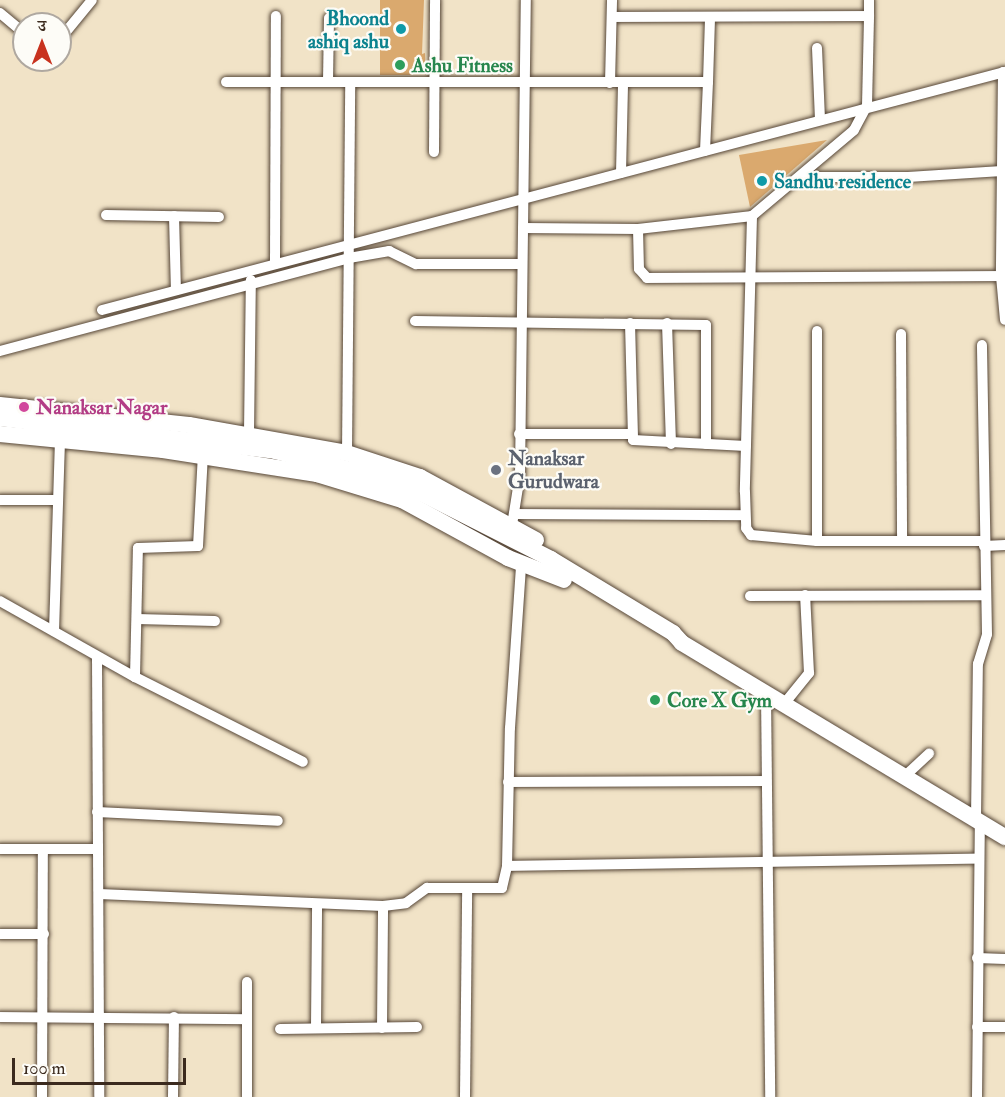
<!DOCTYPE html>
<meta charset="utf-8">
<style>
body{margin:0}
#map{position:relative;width:1005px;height:1097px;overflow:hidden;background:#f1e3c7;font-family:"IM FELL Double Pica","Noto Serif Devanagari",serif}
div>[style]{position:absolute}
.building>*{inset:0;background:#daa96e}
.roads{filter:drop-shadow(0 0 2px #564637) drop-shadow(0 0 2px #564637)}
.minor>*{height:10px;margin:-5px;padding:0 5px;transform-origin:5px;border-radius:5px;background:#fff}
.primary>*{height:16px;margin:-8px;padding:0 8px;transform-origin:8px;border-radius:8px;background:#fff}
.dots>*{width:16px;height:16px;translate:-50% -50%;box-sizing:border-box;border:3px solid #fdfcf7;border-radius:50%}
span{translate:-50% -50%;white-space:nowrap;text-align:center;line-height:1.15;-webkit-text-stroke:4.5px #fdfcf7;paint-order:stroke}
.culture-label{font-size:20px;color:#0d838f;font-weight:700}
.right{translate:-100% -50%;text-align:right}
.left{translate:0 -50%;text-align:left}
.leisure-label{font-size:20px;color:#27864d;font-weight:700}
.hotel-label{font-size:20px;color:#b23c85;font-weight:700}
.worship-label{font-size:20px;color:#5b616d;font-weight:700}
.north{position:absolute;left:12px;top:12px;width:60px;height:60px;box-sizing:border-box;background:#fdfcf7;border:2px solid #afa8a0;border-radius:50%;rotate:0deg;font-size:16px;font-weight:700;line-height:24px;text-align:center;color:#3b2a1e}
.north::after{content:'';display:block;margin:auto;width:21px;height:27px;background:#c8321e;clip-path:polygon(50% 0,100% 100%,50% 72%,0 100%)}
.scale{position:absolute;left:12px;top:1058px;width:174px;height:27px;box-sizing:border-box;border:3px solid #3b2a1e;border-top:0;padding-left:8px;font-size:18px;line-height:21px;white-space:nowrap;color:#3b2a1e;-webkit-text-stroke:4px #fdfcf7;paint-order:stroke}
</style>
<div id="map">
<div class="building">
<div style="clip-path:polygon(380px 0,424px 0,422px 54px,425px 53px,426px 75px,380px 75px)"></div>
<div style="clip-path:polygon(827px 140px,750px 207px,739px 155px)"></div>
</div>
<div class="roads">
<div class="minor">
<div style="left:0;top:13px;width:31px;rotate:40deg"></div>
<div style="left:869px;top:16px;width:16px;rotate:-90deg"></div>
<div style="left:60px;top:39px;width:50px;rotate:-50.6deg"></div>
<div style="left:817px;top:48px;width:72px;rotate:87.6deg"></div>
<div style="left:1003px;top:72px;width:204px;rotate:90.6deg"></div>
<div style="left:1001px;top:276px;width:44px;rotate:84.8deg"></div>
<div style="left:226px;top:82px;width:482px"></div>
<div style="left:708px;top:82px;width:69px;rotate:92.5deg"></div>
<div style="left:328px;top:82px;width:64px;rotate:-89.1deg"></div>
<div style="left:708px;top:82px;width:65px;rotate:-88.2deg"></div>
<div style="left:610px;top:83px;width:83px;rotate:-88.6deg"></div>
<div style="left:434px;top:152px;width:152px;rotate:-89.6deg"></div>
<div style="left:621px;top:173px;width:90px;rotate:-88.7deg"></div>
<div style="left:801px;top:177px;width:107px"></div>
<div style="left:908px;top:177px;width:94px;rotate:-3.7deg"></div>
<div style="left:106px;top:215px;width:113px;rotate:1deg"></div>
<div style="left:174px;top:216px;width:74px;rotate:88.5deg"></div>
<div style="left:752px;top:216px;width:276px;rotate:91.5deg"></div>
<div style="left:745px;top:492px;width:36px;rotate:88deg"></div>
<div style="left:746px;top:528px;width:9px;rotate:54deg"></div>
<div style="left:751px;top:535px;width:66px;rotate:5.2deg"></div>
<div style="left:817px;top:541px;width:167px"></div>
<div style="left:523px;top:228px;width:115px;rotate:0.5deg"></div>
<div style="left:638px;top:229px;width:115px;rotate:-6.5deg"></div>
<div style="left:752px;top:216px;width:133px;rotate:-40.1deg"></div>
<div style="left:854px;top:130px;width:27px;rotate:-62deg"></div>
<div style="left:867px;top:106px;width:90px;rotate:-88.7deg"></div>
<div style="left:869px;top:16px;width:257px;rotate:179.8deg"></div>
<div style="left:638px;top:229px;width:40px;rotate:88.6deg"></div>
<div style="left:639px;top:269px;width:12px;rotate:48deg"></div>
<div style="left:647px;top:278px;width:354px;rotate:-0.3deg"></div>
<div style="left:275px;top:264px;width:248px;rotate:-89.8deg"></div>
<div style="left:102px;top:310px;width:934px;rotate:-14.77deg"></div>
<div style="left:415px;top:321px;width:291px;rotate:0.8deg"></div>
<div style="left:706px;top:325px;width:119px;rotate:90deg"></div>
<div style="left:630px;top:323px;width:117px;rotate:88.5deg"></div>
<div style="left:633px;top:440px;width:113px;rotate:3deg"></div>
<div style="left:667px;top:323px;width:121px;rotate:88.1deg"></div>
<div style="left:817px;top:331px;width:210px;rotate:90deg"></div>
<div style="left:901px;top:334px;width:207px;rotate:89.7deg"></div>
<div style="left:0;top:351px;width:361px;rotate:-14.9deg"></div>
<div style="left:349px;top:258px;width:41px;rotate:-9.9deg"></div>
<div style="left:389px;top:251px;width:30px;rotate:26deg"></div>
<div style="left:416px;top:264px;width:106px"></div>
<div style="left:249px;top:433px;width:153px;rotate:-89.3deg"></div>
<div style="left:519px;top:434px;width:113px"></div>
<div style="left:347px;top:453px;width:371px;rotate:-89.5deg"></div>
<div style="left:0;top:500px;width:58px"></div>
<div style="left:516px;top:514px;width:229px;rotate:0.3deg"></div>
<div style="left:512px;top:525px;width:51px;rotate:-80.9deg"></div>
<div style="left:520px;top:475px;width:475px;rotate:-89.3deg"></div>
<div style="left:984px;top:546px;width:21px;rotate:-3deg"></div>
<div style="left:750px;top:596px;width:236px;rotate:-0.2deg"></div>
<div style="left:0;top:601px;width:155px;rotate:29.4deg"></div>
<div style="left:135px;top:677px;width:188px;rotate:26.8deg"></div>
<div style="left:137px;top:619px;width:78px;rotate:1.5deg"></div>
<div style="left:54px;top:631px;width:191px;rotate:-88.2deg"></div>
<div style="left:97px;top:657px;width:440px;rotate:89.7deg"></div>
<div style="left:135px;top:677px;width:129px;rotate:-88.7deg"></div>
<div style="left:138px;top:548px;width:60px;rotate:-1.9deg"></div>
<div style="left:198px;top:546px;width:91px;rotate:-86.9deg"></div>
<div style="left:766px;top:693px;width:404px;rotate:89.4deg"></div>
<div style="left:784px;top:704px;width:40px;rotate:-51deg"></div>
<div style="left:809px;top:673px;width:78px;rotate:-92.9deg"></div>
<div style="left:905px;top:776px;width:33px;rotate:-43deg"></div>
<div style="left:508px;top:782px;width:258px;rotate:-0.2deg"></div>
<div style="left:97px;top:812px;width:181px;rotate:2.8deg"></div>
<div style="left:976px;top:819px;width:155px;rotate:-89.3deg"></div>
<div style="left:978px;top:664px;width:31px;rotate:-73deg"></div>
<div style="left:987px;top:634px;width:289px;rotate:-91deg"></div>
<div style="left:0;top:849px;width:98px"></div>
<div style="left:507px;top:866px;width:471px;rotate:-0.9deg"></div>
<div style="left:99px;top:894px;width:284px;rotate:2.4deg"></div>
<div style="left:383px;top:906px;width:23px;rotate:-7deg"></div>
<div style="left:406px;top:903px;width:26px;rotate:-36deg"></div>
<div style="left:427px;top:888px;width:75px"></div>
<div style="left:502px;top:888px;width:23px;rotate:-77deg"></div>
<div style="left:507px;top:866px;width:138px;rotate:-88.8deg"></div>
<div style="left:510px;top:728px;width:163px;rotate:-86.1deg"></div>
<div style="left:0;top:934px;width:44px"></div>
<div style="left:977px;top:958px;width:28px;rotate:2deg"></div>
<div style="left:247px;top:982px;width:115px;rotate:90deg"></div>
<div style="left:0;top:1017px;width:247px;rotate:0.5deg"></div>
<div style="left:977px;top:1027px;width:28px"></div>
<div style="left:316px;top:1028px;width:124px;rotate:-89.5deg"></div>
<div style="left:382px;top:1028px;width:122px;rotate:-89.5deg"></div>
<div style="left:280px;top:1029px;width:137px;rotate:-0.8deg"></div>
<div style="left:42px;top:1097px;width:248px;rotate:-89.8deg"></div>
<div style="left:173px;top:1097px;width:80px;rotate:-89.3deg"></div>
<div style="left:465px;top:1097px;width:208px;rotate:-89.4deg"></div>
<div style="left:977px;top:1097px;width:274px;rotate:-89.4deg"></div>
</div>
<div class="primary">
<div style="left:0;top:405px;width:190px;rotate:6deg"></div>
<div style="left:189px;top:425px;width:160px;rotate:10deg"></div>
<div style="left:347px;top:453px;width:77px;rotate:18.2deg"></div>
<div style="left:420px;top:477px;width:132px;rotate:28.5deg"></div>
<div style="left:0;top:418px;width:277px;rotate:6.8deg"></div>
<div style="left:275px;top:451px;width:99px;rotate:14deg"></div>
<div style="left:371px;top:475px;width:53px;rotate:19.8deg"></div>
<div style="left:421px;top:493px;width:146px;rotate:26.9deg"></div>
<div style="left:551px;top:559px;width:143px;rotate:31.2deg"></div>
<div style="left:673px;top:633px;width:13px;rotate:48deg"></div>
<div style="left:682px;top:643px;width:377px;rotate:31deg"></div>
<div style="left:0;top:434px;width:164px;rotate:5.6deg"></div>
<div style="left:163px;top:450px;width:156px;rotate:8.9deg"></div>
<div style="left:317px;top:474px;width:89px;rotate:17deg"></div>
<div style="left:402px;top:500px;width:121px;rotate:28.7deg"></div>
<div style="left:508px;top:558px;width:60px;rotate:21.4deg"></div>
</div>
</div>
<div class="dots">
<div style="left:401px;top:29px;background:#0f9aa8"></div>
<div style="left:400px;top:65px;background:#2e9e5b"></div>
<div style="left:762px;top:181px;background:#0f9aa8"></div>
<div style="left:24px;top:407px;background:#d1479c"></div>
<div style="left:496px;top:470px;background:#6b7280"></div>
<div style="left:655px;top:700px;background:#2e9e5b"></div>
</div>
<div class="culture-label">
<span class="right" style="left:389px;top:30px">Bhoond<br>ashiq ashu</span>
<span class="left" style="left:774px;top:181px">Sandhu residence</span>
</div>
<div class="leisure-label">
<span class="left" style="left:412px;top:65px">Ashu Fitness</span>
<span class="left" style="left:667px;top:700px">Core X Gym</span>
</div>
<div class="hotel-label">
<span class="left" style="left:36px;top:407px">Nanaksar Nagar</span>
</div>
<div class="worship-label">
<span class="left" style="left:508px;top:470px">Nanaksar<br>Gurudwara</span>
</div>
<div class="north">उ</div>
<div class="scale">100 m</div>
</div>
